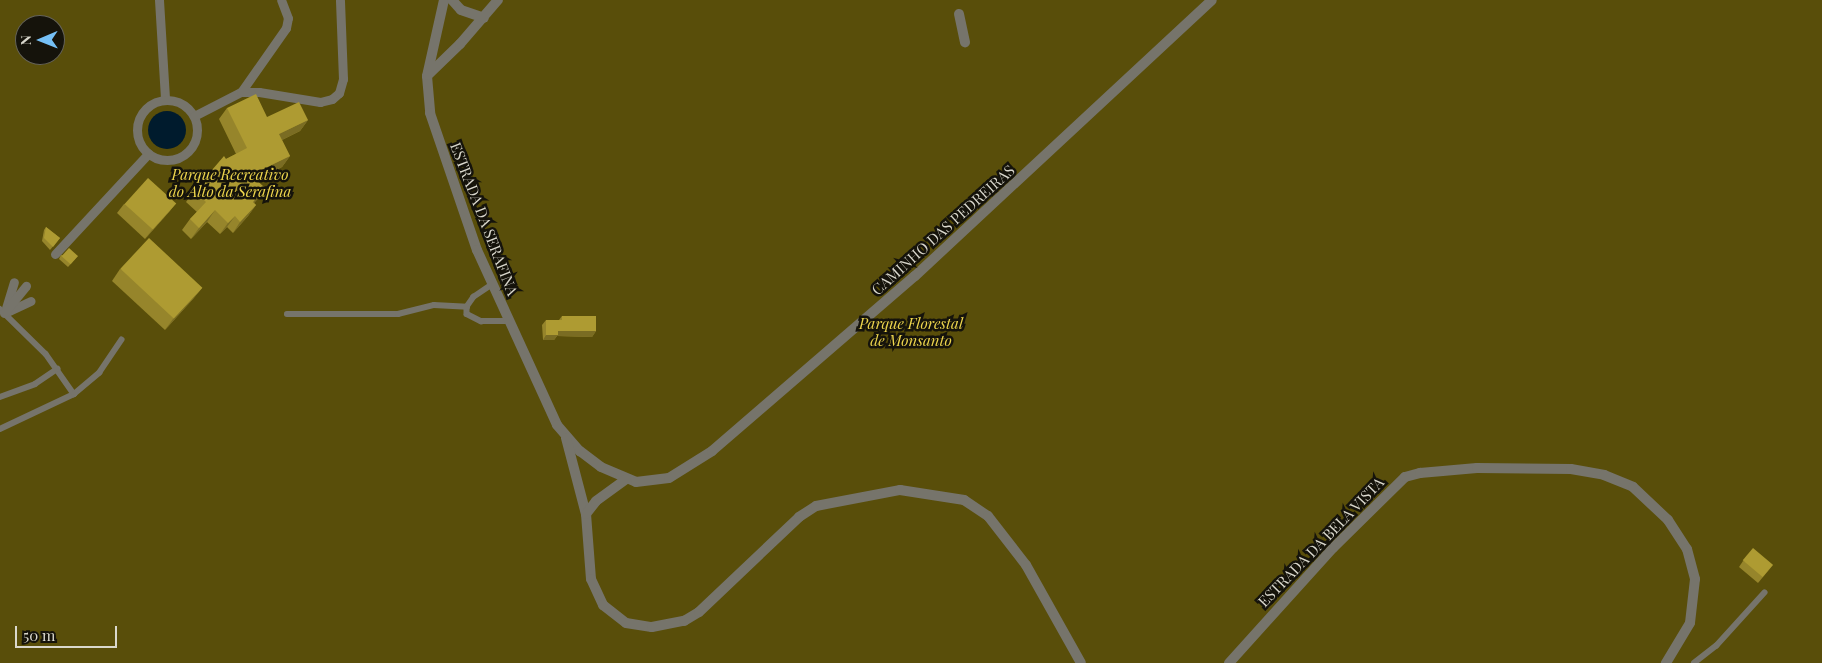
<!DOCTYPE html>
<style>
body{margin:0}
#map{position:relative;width:1822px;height:663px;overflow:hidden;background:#2e2b19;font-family:"Playfair Display",serif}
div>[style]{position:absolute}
.green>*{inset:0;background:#594e0a}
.water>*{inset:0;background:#001b2d}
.round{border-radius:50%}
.service>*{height:5.5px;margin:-2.75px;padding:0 2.75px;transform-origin:2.75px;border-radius:2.75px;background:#76746b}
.pedestrian>*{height:9px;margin:-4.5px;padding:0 4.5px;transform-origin:4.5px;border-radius:4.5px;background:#76746b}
.pedestrian>.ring{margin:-4.5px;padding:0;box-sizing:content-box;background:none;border:9px solid #76746b;border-radius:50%}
.minor>*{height:10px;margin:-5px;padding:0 5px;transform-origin:5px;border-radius:5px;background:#76746b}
.tertiary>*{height:10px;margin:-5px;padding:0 5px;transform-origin:5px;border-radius:5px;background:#76746b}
.wall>*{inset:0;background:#96852b}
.shaded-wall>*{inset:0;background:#7a6c23}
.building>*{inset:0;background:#ae9b32;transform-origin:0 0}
span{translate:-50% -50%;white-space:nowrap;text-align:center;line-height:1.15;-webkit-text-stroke:5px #15130b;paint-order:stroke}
.park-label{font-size:15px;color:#eed64d;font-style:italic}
.street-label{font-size:15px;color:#dad8cd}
.north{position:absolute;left:15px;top:15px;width:50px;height:50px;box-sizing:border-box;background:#15130b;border:1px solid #646259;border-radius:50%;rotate:269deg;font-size:14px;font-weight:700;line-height:20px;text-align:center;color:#dad8cd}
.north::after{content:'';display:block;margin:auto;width:18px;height:22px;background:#75c0f6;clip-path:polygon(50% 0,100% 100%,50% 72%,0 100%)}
.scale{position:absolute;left:15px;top:626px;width:102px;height:22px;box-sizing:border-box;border:2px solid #dad8cd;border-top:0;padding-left:6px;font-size:15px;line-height:18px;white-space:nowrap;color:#dad8cd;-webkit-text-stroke:4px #15130b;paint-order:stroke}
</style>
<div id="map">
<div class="green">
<div style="clip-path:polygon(evenodd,0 0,1822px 0,1822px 663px,0 663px,0 0,25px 25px,55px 25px,55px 55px,25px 55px,25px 25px)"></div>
</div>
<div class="water">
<div class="round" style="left:148px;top:111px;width:38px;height:38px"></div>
</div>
<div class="service">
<div style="left:492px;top:285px;width:22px;rotate:146deg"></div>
<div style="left:474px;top:297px;width:12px;rotate:125deg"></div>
<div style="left:467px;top:307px;width:7px;rotate:90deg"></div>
<div style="left:467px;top:314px;width:16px;rotate:27deg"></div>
<div style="left:481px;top:321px;width:26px"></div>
<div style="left:0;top:309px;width:64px;rotate:44.4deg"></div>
<div style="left:46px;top:354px;width:49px;rotate:55deg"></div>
<div style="left:287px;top:314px;width:111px"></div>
<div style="left:398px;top:314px;width:37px;rotate:-14deg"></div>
<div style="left:434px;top:305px;width:33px;rotate:3deg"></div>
<div style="left:0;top:397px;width:37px;rotate:-20deg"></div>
<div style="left:35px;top:384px;width:27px;rotate:-34deg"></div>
<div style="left:0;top:429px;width:82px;rotate:-25.3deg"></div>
<div style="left:74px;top:394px;width:33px;rotate:-40deg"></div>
<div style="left:99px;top:373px;width:40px;rotate:-56deg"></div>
<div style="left:1694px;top:663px;width:28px;rotate:-38deg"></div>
<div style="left:1716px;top:646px;width:72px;rotate:-47.8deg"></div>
</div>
<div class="pedestrian">
<div style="left:159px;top:0;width:99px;rotate:86.5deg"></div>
<div style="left:241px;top:92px;width:78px;rotate:-54.9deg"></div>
<div style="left:286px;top:28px;width:10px;rotate:-79deg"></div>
<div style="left:288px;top:18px;width:19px;rotate:-111deg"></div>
<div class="ring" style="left:137px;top:100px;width:51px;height:51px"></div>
<div style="left:194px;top:116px;width:53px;rotate:-27.1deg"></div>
<div style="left:241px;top:92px;width:18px"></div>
<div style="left:259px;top:92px;width:62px;rotate:9.3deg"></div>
<div style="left:320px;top:102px;width:12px;rotate:-14deg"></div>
<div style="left:332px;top:99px;width:9px;rotate:-41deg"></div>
<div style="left:339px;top:93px;width:15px;rotate:-74deg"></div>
<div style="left:343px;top:79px;width:79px;rotate:-92.2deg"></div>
<div style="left:55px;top:254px;width:137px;rotate:-47.1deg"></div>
<div style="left:6px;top:308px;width:27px;rotate:-73deg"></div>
<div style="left:7px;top:312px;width:26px;rotate:-25deg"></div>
<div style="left:4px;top:313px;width:35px;rotate:-51deg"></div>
</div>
<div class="minor">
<div style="left:959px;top:14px;width:29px;rotate:78deg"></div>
</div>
<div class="tertiary">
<div style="left:444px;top:0;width:78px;rotate:102.6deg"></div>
<div style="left:427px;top:76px;width:37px;rotate:85deg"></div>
<div style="left:430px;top:113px;width:145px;rotate:71.1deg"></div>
<div style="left:477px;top:250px;width:192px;rotate:65.4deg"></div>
<div style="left:557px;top:425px;width:35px;rotate:49deg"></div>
<div style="left:580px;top:451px;width:26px;rotate:37deg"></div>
<div style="left:601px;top:467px;width:38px;rotate:23deg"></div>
<div style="left:636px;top:482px;width:33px;rotate:-7deg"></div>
<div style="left:669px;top:478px;width:51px;rotate:-32.1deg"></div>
<div style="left:712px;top:451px;width:268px;rotate:-40.8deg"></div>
<div style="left:915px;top:276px;width:405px;rotate:-42.9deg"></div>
<div style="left:452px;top:0;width:13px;rotate:48deg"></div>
<div style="left:461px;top:10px;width:24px;rotate:19deg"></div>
<div style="left:428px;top:75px;width:45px;rotate:-44.1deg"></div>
<div style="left:460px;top:44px;width:58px;rotate:-49.2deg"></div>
<div style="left:566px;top:438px;width:79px;rotate:75.3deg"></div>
<div style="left:586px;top:514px;width:65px;rotate:85.6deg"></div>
<div style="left:591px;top:579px;width:29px;rotate:65deg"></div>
<div style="left:603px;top:605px;width:29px;rotate:38deg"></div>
<div style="left:626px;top:623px;width:26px;rotate:9deg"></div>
<div style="left:652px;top:627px;width:33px;rotate:-11deg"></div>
<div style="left:684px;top:621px;width:17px;rotate:-31deg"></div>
<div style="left:699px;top:612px;width:138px;rotate:-43.5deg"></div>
<div style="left:799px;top:517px;width:20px;rotate:-33deg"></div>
<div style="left:816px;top:506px;width:86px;rotate:-10.8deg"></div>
<div style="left:900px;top:490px;width:65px;rotate:8.9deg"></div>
<div style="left:964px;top:500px;width:29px;rotate:34deg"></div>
<div style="left:988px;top:516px;width:62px;rotate:52.2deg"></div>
<div style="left:1026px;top:565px;width:112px;rotate:60.7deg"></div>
<div style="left:586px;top:514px;width:16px;rotate:-52deg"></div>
<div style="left:596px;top:501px;width:37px;rotate:-36deg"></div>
<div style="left:1229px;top:663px;width:155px;rotate:-47.9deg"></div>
<div style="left:1333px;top:548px;width:101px;rotate:-44.6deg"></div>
<div style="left:1405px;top:477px;width:16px;rotate:-15deg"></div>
<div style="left:1420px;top:473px;width:57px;rotate:-5deg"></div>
<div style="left:1477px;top:468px;width:94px;rotate:0.6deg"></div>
<div style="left:1571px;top:469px;width:34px;rotate:10deg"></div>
<div style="left:1604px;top:475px;width:31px;rotate:22deg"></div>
<div style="left:1633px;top:487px;width:48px;rotate:43.3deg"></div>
<div style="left:1668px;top:520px;width:35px;rotate:57deg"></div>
<div style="left:1687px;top:549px;width:31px;rotate:75deg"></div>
<div style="left:1695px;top:579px;width:44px;rotate:96.5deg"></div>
<div style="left:1690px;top:623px;width:47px;rotate:121deg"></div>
</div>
<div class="wall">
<div style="clip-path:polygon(227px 108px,267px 117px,308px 120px,300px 131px,282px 140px,290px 156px,282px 167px,256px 180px,265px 188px,254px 203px,256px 205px,248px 216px,233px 233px,227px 227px,220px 234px,207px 222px,191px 239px,182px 230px,190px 219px,197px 212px,186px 202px,194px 191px,226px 159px,236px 154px,219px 119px)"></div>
<div style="clip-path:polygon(176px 203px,169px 212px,145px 239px,117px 213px,124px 204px)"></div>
<div style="clip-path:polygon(46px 227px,60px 238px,50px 250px,42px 241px,44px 230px)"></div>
<div style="clip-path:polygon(61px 255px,78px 256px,68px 267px,59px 259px)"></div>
<div style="clip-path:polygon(120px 269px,202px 288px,193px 299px,165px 330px,112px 281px)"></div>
<div style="clip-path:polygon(562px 316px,596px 331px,592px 337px,557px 336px,554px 340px,543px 340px,542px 325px,546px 320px,559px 320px)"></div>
<div style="clip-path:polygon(1743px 561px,1773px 565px,1758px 583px,1739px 567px)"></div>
</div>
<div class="shaded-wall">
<div style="clip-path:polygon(308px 120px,300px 131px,272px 145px,279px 134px)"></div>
<div style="clip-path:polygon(290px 156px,282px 167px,243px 186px,251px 175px)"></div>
<div style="clip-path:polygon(265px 188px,257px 200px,245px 213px,253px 202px)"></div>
<div style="clip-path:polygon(176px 203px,169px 212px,145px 239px,152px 230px)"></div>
<div style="clip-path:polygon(256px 205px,248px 216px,233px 233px,240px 222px)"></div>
<div style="clip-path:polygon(215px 210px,207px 222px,191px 239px,199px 228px)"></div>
<div style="clip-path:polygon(235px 216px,227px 227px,220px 234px,228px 223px)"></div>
<div style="clip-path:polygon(202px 288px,193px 299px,165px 330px,173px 319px)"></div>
<div style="clip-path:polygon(558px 331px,596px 331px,592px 337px,557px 336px,554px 340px,543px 340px,546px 335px)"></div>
</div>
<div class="building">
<div style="clip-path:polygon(256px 94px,267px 117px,299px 102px,308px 120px,279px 134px,290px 156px,251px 175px,265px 188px,253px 202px,256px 205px,240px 222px,235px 216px,228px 223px,215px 210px,199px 228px,190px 219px,206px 202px,194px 191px,224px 156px,226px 159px,247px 148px,227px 108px)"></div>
<div style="left:148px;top:178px;width:38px;height:35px;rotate:42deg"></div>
<div style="clip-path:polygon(46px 227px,60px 238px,53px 247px,44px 238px)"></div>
<div style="left:149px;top:238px;width:73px;height:42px;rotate:43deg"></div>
<div style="left:69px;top:248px;width:12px;height:11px;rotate:42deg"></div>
<div style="clip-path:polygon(562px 316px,596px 316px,596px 331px,558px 331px,558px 335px,546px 335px,546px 320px,562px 320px)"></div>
<div style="left:1753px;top:548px;width:26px;height:16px;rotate:40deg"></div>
</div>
<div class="park-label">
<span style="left:230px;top:183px">Parque Recreativo<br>do Alto da Serafina</span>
<span style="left:911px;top:332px">Parque Florestal<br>de Monsanto</span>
</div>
<div class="street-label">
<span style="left:484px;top:219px;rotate:69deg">ESTRADA DA SERAFINA</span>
<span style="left:943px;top:230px;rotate:-42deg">CAMINHO DAS PEDREIRAS</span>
<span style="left:1321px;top:542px;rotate:-46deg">ESTRADA DA BELA VISTA</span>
</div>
<div class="north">N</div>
<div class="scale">50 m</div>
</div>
